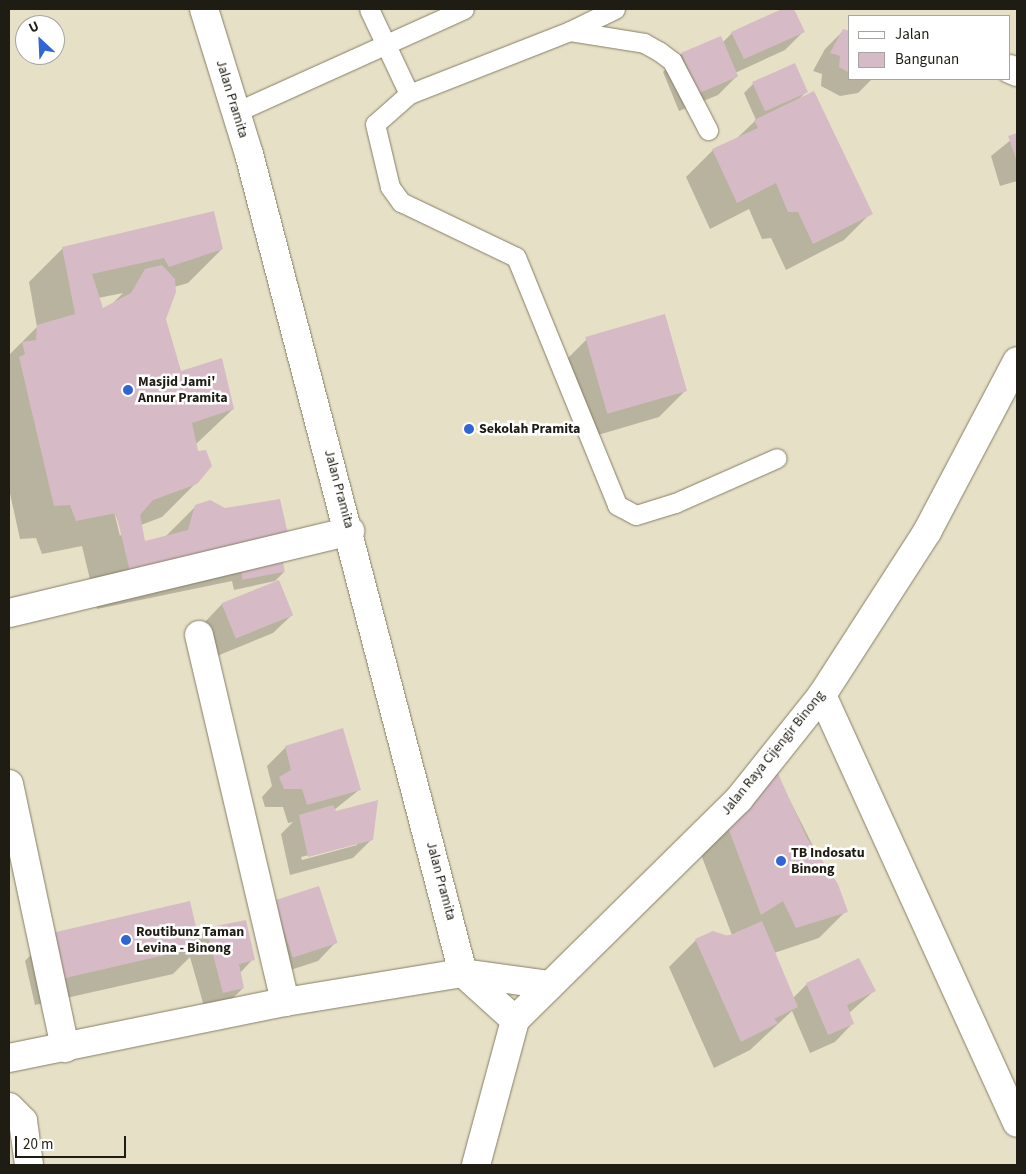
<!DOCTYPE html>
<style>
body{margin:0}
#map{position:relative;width:1026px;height:1174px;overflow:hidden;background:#e6e0c6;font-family:"Source Sans 3",sans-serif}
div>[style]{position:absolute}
.shadow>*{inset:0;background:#0003}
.building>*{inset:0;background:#d6bbc6;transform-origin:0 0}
.roads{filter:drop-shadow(0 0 1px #847f67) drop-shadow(0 0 1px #847f67)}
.lane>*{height:19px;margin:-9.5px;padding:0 9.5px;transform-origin:9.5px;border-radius:9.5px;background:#fff}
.street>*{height:28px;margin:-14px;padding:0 14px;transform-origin:14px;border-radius:14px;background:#fff}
.secondary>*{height:28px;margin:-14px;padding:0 14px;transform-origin:14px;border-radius:14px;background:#fff}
.dots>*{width:14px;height:14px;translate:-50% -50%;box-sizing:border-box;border:2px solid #fff;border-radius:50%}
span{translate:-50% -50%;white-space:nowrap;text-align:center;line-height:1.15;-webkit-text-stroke:5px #fff;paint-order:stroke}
.street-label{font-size:14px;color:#1e1c13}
.poi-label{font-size:14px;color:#1e1c13;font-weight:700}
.left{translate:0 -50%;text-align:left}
.frame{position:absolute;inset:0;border:10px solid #1e1c13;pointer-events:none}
.legend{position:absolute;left:848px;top:15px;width:162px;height:65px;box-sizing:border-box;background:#fff;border:1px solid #a5a4a1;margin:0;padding:6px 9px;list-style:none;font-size:15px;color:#1e1c13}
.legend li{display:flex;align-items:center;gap:10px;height:25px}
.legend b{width:25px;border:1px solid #a5a4a1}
.north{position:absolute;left:15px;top:15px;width:50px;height:50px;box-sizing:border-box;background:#fff;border:1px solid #a5a4a1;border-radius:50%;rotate:335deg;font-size:14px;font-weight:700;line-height:20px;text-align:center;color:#1e1c13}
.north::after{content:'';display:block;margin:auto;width:18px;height:22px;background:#3065d4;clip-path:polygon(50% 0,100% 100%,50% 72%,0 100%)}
.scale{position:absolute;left:15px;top:1136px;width:111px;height:22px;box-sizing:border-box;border:2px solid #1e1c13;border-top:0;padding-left:6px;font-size:15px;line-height:18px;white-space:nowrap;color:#1e1c13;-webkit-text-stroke:4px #fff;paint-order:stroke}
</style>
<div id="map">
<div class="shadow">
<div style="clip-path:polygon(785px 9px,793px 9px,803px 32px,785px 50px,735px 73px,736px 77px,718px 95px,679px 111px,663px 72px,681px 54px,720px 37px,722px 43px,732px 33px)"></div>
<div style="clip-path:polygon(844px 30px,850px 32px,850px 79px,872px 79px,858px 93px,840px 96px,821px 86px,822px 74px,813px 71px,825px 49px)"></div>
<div style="clip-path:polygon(753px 84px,806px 92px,800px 98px,871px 213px,844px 240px,786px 270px,771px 238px,762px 239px,749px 209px,710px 229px,686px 177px,713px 150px,735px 140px,756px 120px,744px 93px)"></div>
<div style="clip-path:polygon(1017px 135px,1017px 181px,1000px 186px,991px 156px)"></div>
<div style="clip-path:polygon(evenodd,63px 248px,222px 249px,188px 283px,174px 287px,165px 319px,180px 373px,233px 409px,196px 444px,196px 483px,162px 517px,141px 525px,144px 542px,165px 537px,196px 506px,279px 552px,284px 572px,275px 581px,234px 590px,232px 581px,97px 609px,82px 546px,42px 554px,36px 538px,20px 539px,9px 489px,9px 355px,37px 327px,29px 282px,63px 248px,123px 293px,111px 305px,102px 310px,98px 298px,123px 293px,63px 248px,113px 507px,122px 533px,120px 536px,113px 507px)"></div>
<div style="clip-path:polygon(587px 339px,686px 390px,659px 417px,581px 440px,560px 366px)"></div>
<div style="clip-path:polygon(222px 604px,292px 615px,273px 633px,217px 656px,204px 623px)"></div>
<div style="clip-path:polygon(evenodd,286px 747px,359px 790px,334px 810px,372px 839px,353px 858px,290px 875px,281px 834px,293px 822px,288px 823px,283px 807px,265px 807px,262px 797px,272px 786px,267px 766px,286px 747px,357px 843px,357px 845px,302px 860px,301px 857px,357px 843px)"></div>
<div style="clip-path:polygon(775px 771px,846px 911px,819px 938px,774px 953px,793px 998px,807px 984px,874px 991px,849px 1013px,853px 1023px,835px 1042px,810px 1053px,792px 1011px,750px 1050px,714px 1068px,669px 967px,696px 940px,732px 935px,700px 852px)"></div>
<div style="clip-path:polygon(275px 902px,336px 942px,318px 961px,275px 975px)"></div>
<div style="clip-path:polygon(245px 921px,253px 959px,240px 973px,243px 988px,225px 1006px,205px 1010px,190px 957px,173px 974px,35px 1005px,25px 961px,51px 934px,198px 938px,206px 930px)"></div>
</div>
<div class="building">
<div style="clip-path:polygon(782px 9px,794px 9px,805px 32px,744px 59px,731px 32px)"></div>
<div style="clip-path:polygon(843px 29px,850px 31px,850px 73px,839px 67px,840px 56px,830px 53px)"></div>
<div style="left:721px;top:36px;width:44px;height:43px;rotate:67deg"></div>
<div style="left:795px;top:63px;width:32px;height:47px;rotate:66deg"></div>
<div style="clip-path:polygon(814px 91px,873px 214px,813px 244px,798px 212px,788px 212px,776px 183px,737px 203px,712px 149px,758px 128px,754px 120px)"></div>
<div style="clip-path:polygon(1017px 133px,1017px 162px,1008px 136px)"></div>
<div style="clip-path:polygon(214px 211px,223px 249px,169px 267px,164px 258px,92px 274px,103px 308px,131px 293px,145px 269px,162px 265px,175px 279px,176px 292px,166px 319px,181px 371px,222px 358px,234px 409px,192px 423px,198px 451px,206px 450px,212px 466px,197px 484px,153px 500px,140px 515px,145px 541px,188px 530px,195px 505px,210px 500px,225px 508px,280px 499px,290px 543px,131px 576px,116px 513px,76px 521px,70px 505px,54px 506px,19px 357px,25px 354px,22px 342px,36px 340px,37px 325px,75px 314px,62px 247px)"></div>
<div style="left:665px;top:314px;width:80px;height:83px;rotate:74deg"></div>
<div style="left:281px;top:552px;width:20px;height:43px;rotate:79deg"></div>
<div style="left:279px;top:580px;width:38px;height:62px;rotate:68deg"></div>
<div style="clip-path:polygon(343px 728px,361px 790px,307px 805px,302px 789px,284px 789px,279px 777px,291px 770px,285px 746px)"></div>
<div style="clip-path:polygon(776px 769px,807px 838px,838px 884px,848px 912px,796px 928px,783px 901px,761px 915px,727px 825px)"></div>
<div style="clip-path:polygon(378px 800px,373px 840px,308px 857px,299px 815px,333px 805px,336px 811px)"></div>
<div style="left:319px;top:886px;width:60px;height:47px;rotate:72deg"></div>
<div style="left:190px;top:901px;width:47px;height:143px;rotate:77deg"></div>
<div style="clip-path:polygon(246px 920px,255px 960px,239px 964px,244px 988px,223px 993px,206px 928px)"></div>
<div style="clip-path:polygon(762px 921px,798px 1007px,774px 1019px,778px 1023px,741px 1042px,695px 939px,713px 931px,728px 936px)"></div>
<div style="clip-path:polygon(859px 958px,876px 991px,847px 1005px,854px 1024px,828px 1035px,806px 983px)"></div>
</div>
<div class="roads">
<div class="lane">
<div style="left:369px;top:9px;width:94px;rotate:64.8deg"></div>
<div style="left:615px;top:9px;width:50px;rotate:153.9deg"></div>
<div style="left:570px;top:31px;width:173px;rotate:158.6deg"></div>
<div style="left:409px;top:94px;width:45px;rotate:138.6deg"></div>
<div style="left:375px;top:124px;width:65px;rotate:76.6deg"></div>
<div style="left:390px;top:187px;width:19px;rotate:54deg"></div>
<div style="left:401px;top:202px;width:127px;rotate:25.6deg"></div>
<div style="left:516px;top:257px;width:268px;rotate:67.8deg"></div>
<div style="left:617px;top:505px;width:21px;rotate:28deg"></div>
<div style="left:636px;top:515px;width:41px;rotate:-17.1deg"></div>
<div style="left:675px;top:503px;width:111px;rotate:-23.8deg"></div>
<div style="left:570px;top:31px;width:75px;rotate:9.2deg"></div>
<div style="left:644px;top:43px;width:18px;rotate:29deg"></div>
<div style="left:660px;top:52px;width:15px;rotate:37deg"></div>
<div style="left:672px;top:61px;width:78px;rotate:62.4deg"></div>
<div style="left:236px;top:112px;width:250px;rotate:-24.3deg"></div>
</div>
<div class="street">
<div style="left:204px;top:9px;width:152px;rotate:72.8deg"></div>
<div style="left:249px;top:154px;width:846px;rotate:75.36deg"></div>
<div style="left:1010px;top:69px;width:8px;rotate:23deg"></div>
<div style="left:9px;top:613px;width:351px;rotate:-13.5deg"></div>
<div style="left:199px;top:635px;width:377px;rotate:76.8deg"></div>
<div style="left:822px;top:695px;width:470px;rotate:65.5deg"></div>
<div style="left:9px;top:784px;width:270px;rotate:78deg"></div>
<div style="left:9px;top:1107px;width:20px;rotate:45deg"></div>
<div style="left:23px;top:1121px;width:44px;rotate:82.2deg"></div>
</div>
<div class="secondary">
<div style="left:463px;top:973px;width:70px;rotate:42.1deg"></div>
<div style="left:9px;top:1058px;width:282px;rotate:-11.5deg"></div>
<div style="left:285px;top:1002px;width:180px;rotate:-9.3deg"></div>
<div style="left:463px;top:973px;width:88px;rotate:7.9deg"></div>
<div style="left:476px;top:1165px;width:150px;rotate:-74.9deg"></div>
<div style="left:515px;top:1020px;width:315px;rotate:-44.6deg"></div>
<div style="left:739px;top:799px;width:133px;rotate:-51.4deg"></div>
<div style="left:822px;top:695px;width:194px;rotate:-57.2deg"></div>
<div style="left:927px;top:532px;width:193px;rotate:-62.2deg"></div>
</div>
</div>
<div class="dots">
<div style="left:128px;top:390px;background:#3065d4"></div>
<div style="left:469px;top:429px;background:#3065d4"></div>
<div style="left:781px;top:861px;background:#3065d4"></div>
<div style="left:126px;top:940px;background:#3065d4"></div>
</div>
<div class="street-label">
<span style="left:232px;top:99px;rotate:73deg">Jalan Pramita</span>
<span style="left:339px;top:489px;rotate:75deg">Jalan Pramita</span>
<span style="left:773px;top:753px;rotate:-51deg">Jalan Raya Cijengir Binong</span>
<span style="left:441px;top:881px;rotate:75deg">Jalan Pramita</span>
</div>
<div class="poi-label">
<span class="left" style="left:138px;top:390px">Masjid Jami'<br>Annur Pramita</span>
<span class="left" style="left:479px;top:429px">Sekolah Pramita</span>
<span class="left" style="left:791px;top:861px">TB Indosatu<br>Binong</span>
<span class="left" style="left:136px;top:940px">Routibunz Taman<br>Levina - Binong</span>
</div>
<div class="frame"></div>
<ul class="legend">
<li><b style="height:6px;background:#fff"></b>Jalan</li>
<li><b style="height:14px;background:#d6bbc6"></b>Bangunan</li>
</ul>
<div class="north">U</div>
<div class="scale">20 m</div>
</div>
